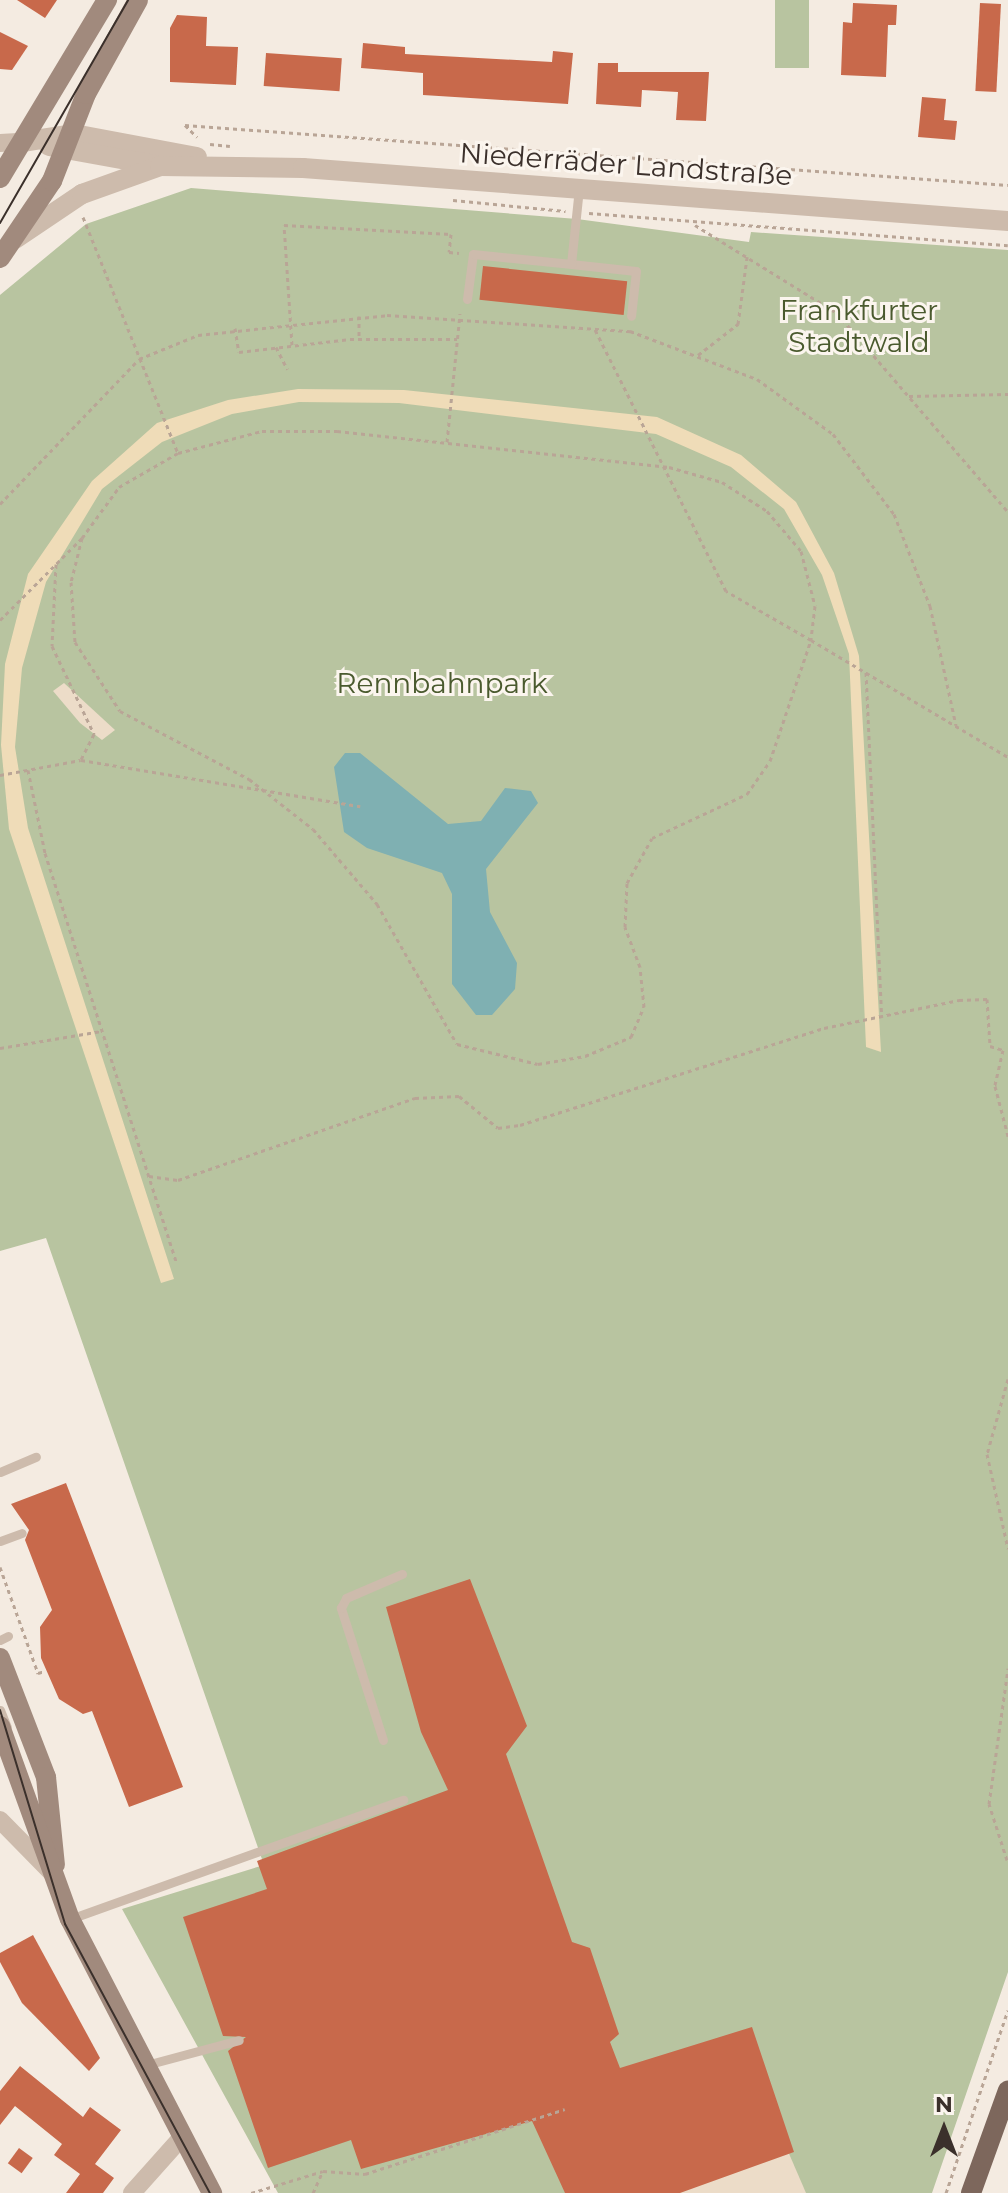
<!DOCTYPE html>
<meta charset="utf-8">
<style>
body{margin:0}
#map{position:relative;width:1008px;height:2193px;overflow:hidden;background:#f4ebe1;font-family:Montserrat,sans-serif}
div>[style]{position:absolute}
.green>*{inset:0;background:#b8c4a0;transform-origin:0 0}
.sand>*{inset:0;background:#efdcb8}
.plaza>*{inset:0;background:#ecdcc8}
.water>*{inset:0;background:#7fb0b2}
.building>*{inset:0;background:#c8694b;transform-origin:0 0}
.path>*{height:3px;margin-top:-1.5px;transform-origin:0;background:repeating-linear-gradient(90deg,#b9a596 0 4px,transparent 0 8px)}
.service>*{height:9px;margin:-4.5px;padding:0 4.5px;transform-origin:4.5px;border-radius:4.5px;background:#cdbbac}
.minor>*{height:18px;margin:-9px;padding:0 9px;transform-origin:9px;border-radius:9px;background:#cdbbac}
.tertiary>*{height:20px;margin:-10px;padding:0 10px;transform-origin:10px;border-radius:10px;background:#cdbbac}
.secondary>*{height:20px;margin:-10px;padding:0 10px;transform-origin:10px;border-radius:10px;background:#a18a7d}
.primary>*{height:20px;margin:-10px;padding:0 10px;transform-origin:10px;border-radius:10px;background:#7d675c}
.tram>*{height:2px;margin:-1px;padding:0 1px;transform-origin:1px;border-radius:1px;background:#3b302b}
span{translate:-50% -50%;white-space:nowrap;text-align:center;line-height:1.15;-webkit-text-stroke:6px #fbf5ee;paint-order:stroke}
.street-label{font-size:28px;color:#3b302b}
.park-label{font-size:28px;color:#4a5a2e}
.north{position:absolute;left:904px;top:2089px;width:80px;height:80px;-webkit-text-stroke:6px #fbf5ee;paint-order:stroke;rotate:0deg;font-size:22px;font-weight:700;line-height:32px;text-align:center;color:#3b302b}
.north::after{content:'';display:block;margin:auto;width:28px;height:36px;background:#3b302b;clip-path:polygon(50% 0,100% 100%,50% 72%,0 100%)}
</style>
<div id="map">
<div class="green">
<div style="left:775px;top:0;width:34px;height:68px"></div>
<div style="clip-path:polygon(191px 188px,577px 219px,749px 242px,751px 232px,1008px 250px,1008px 1972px,932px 2193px,278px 2193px,122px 1909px,264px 1865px,46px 1238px,0 1251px,0 295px,86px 224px)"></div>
</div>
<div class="sand">
<div style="clip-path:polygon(298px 389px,404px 390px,657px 417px,741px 455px,796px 502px,834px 573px,859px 656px,881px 1052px,866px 1047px,849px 654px,822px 575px,784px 509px,731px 467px,656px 434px,399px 403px,299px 402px,232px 414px,162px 442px,102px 489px,46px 582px,22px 668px,15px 747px,28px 828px,174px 1279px,161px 1283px,9px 829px,1px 745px,5px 664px,28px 574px,92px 481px,157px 423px,228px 400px)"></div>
</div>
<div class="plaza">
<div style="clip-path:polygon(64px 683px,115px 730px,102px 740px,80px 723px,53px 691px)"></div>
<div style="clip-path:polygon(787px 2149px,806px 2193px,657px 2193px)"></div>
</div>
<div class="water">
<div style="clip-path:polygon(345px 753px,360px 753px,448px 824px,481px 821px,505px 788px,531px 791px,538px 803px,486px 869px,490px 912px,517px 963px,515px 989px,492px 1015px,476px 1015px,452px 984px,452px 894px,442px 873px,367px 848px,344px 832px,334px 767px)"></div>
</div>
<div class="building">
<div style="clip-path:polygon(17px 0,57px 0,45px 18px)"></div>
<div style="clip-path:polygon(853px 3px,897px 5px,896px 25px,888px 25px,886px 77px,841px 75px,843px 22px,852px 23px)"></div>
<div style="left:980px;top:3px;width:21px;height:88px;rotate:3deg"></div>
<div style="clip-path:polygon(177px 15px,207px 17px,206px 46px,238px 47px,236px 85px,170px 82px,170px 28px)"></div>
<div style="clip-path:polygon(0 32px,28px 46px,12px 70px,0 69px)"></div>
<div style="clip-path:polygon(363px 43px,405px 47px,405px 54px,552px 62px,553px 51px,573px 53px,568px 104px,423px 95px,423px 73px,361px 68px)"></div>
<div style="left:266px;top:53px;width:76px;height:33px;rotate:4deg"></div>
<div style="clip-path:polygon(598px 63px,618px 63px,618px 72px,709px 72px,706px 121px,676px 120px,678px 92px,642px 90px,641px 107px,596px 104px)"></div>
<div style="clip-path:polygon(922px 97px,946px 99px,944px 120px,957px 121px,955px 140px,918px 137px)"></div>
<div style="left:483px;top:266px;width:145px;height:34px;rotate:6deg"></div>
<div style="clip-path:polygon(66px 1483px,183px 1787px,129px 1807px,92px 1711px,83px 1714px,59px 1699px,41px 1658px,40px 1627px,52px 1610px,25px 1540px,29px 1530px,11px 1504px)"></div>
<div style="clip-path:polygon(470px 1579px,527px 1726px,506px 1754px,572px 1942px,590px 1948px,619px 2034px,610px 2042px,620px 2068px,752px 2027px,794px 2152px,680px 2193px,565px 2193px,532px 2121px,361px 2169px,351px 2140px,268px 2168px,228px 2051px,246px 2037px,223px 2036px,183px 1917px,267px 1889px,257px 1861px,448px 1790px,421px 1732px,386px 1607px)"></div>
<div style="clip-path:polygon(33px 1935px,100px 2058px,89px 2071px,22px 2003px,0 1962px,0 1953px)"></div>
<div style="clip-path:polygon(20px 2066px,83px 2117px,90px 2107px,121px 2130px,95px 2164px,114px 2178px,103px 2193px,66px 2193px,80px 2174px,54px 2155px,62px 2144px,15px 2106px,0 2125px,0 2091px)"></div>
<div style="left:19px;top:2148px;width:17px;height:19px;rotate:36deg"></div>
</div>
<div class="path">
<div style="left:185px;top:125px;width:17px;rotate:45deg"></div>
<div style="left:185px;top:125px;width:825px;rotate:4.17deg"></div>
<div style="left:210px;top:144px;width:20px;rotate:6deg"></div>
<div style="left:453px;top:200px;width:113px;rotate:5.6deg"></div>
<div style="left:589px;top:213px;width:420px;rotate:4.4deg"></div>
<div style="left:83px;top:217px;width:254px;rotate:68.1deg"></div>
<div style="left:695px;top:225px;width:167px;rotate:31.8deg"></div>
<div style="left:837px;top:313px;width:262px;rotate:49.3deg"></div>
<div style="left:359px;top:316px;width:23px;rotate:90deg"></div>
<div style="left:235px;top:328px;width:24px;rotate:81deg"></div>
<div style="left:239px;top:352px;width:112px;rotate:-6.7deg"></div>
<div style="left:350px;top:339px;width:107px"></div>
<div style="left:292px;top:345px;width:120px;rotate:-93.8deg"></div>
<div style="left:284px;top:225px;width:167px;rotate:3.1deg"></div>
<div style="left:451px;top:234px;width:18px;rotate:96deg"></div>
<div style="left:449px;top:252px;width:10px;rotate:6deg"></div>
<div style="left:276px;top:347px;width:25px;rotate:63deg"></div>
<div style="left:698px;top:355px;width:51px;rotate:-37.8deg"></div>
<div style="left:738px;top:324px;width:68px;rotate:-82.3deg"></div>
<div style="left:909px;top:396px;width:99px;rotate:-1.2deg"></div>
<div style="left:447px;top:442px;width:129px;rotate:-84.2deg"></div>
<div style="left:0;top:504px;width:201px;rotate:-46.2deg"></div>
<div style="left:139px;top:359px;width:64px;rotate:-22.1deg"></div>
<div style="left:198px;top:335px;width:190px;rotate:-6deg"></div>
<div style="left:387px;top:315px;width:244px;rotate:3.8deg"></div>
<div style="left:630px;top:331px;width:136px;rotate:20.7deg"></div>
<div style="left:757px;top:379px;width:94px;rotate:35.9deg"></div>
<div style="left:833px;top:434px;width:101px;rotate:52.7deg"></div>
<div style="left:894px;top:514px;width:99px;rotate:68.6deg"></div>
<div style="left:930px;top:606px;width:122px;rotate:77.7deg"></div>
<div style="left:82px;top:538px;width:45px;rotate:104deg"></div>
<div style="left:71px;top:582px;width:60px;rotate:86.2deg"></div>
<div style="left:75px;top:642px;width:82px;rotate:56.9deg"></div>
<div style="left:120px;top:711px;width:146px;rotate:27.8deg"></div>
<div style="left:249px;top:779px;width:81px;rotate:38deg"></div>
<div style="left:313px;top:829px;width:99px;rotate:49.5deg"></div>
<div style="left:377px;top:904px;width:161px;rotate:60.3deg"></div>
<div style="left:457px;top:1044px;width:83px;rotate:13.9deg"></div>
<div style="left:538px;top:1064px;width:48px;rotate:-9.7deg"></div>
<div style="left:585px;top:1056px;width:50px;rotate:-22.4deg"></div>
<div style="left:631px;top:1037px;width:33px;rotate:-67deg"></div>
<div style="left:644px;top:1007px;width:40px;rotate:-95.7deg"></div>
<div style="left:640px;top:967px;width:43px;rotate:-110.6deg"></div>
<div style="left:625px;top:927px;width:44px;rotate:-87.4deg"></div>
<div style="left:627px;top:883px;width:51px;rotate:-60.9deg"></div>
<div style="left:652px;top:838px;width:105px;rotate:-24.9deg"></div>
<div style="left:747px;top:794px;width:40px;rotate:-55.1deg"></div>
<div style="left:770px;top:761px;width:128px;rotate:-71.3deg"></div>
<div style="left:811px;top:640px;width:98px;rotate:-150deg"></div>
<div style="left:726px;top:591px;width:295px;rotate:-116.6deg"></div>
<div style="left:56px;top:564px;width:82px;rotate:92.8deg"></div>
<div style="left:52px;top:646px;width:98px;rotate:64.5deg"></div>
<div style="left:94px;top:734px;width:29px;rotate:117deg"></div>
<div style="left:0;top:620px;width:116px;rotate:-45deg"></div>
<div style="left:82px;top:538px;width:63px;rotate:-54deg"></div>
<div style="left:119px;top:487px;width:68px;rotate:-30deg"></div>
<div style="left:178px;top:453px;width:87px;rotate:-14.7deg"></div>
<div style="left:262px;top:431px;width:75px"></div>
<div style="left:337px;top:431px;width:334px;rotate:6.2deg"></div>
<div style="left:669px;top:467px;width:55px;rotate:15.8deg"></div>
<div style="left:722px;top:482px;width:54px;rotate:32.8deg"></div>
<div style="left:767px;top:511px;width:52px;rotate:49.6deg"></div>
<div style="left:801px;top:551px;width:57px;rotate:75.7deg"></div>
<div style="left:815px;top:606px;width:34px;rotate:97deg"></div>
<div style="left:811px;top:640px;width:229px;rotate:30.7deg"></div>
<div style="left:866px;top:672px;width:346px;rotate:87.4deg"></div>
<div style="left:28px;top:770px;width:85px;rotate:78.4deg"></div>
<div style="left:45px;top:853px;width:429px;rotate:72.2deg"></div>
<div style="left:0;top:775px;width:82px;rotate:-10.5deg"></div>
<div style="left:81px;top:760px;width:283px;rotate:9.4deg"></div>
<div style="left:0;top:1048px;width:103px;rotate:-9.5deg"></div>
<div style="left:149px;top:1176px;width:29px;rotate:8deg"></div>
<div style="left:178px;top:1180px;width:251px;rotate:-19.1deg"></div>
<div style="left:415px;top:1098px;width:44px;rotate:-2.6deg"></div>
<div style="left:459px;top:1096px;width:50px;rotate:39.4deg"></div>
<div style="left:498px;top:1128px;width:22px;rotate:-8deg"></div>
<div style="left:520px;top:1125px;width:319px;rotate:-17.7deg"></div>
<div style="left:824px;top:1028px;width:138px;rotate:-11.7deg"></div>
<div style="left:959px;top:1000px;width:28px;rotate:-2deg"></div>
<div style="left:987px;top:999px;width:47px;rotate:86.3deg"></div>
<div style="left:990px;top:1046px;width:14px;rotate:17deg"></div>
<div style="left:1003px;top:1050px;width:37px;rotate:103deg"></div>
<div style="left:995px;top:1086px;width:52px;rotate:75.4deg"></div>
<div style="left:1008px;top:1379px;width:78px;rotate:105.6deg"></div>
<div style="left:987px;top:1454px;width:97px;rotate:77.5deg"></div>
<div style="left:0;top:1567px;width:113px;rotate:70.3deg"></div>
<div style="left:38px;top:1673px;width:7px;rotate:-16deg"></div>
<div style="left:1007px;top:1860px;width:59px;rotate:-107.8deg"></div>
<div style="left:989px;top:1804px;width:137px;rotate:-82deg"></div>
<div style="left:251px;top:2193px;width:75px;rotate:-17deg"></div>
<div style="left:323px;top:2171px;width:42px;rotate:4.1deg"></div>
<div style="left:365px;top:2174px;width:210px;rotate:-18deg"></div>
<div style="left:313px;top:2193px;width:24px;rotate:-66deg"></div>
<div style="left:946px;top:2193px;width:193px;rotate:-71.3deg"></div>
</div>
<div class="service">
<div style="left:579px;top:188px;width:76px;rotate:96deg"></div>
<div style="left:571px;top:264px;width:65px;rotate:6.1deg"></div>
<div style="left:636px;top:271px;width:45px;rotate:96.3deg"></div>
<div style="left:467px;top:299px;width:45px;rotate:-82.4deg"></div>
<div style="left:473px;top:254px;width:99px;rotate:5.8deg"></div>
<div style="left:0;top:1472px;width:39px;rotate:-23deg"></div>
<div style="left:0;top:1541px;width:23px;rotate:-20deg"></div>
<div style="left:0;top:1640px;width:9px;rotate:-27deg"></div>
<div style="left:0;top:1710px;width:18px;rotate:68deg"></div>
<div style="left:383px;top:1740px;width:139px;rotate:-107.7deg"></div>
<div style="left:341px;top:1608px;width:11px;rotate:-63deg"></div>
<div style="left:346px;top:1598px;width:61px;rotate:-23.2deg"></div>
<div style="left:70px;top:1919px;width:354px;rotate:-19.7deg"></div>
<div style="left:146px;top:2065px;width:96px;rotate:-15deg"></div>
</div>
<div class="minor">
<div style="left:0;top:143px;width:22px;rotate:-3deg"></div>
<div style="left:0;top:1820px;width:77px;rotate:45.5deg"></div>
<div style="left:132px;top:2193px;width:75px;rotate:-48.2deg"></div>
</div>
<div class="tertiary">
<div style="left:22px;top:142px;width:53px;rotate:-8.7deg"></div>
<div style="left:74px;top:134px;width:125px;rotate:10.6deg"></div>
<div style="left:49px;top:146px;width:108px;rotate:10.2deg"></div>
<div style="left:15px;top:239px;width:81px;rotate:-33.9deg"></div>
<div style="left:82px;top:194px;width:83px;rotate:-19.7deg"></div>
<div style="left:160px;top:166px;width:143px;rotate:0.8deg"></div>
<div style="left:303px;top:168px;width:707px;rotate:4.3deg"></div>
</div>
<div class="secondary">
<div style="left:0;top:178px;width:208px;rotate:-59deg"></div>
<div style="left:0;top:258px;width:93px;rotate:-56deg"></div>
<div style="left:52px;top:181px;width:93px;rotate:-68.7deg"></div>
<div style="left:86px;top:94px;width:107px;rotate:-61deg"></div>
<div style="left:0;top:1658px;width:128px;rotate:68.9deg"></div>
<div style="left:46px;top:1777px;width:88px;rotate:84.2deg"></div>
<div style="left:0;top:1726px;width:205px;rotate:70.1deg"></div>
<div style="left:70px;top:1919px;width:309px;rotate:62.6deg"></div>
</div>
<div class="primary">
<div style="left:971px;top:2193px;width:109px;rotate:-70.2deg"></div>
</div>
<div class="tram">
<div style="left:0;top:223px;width:257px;rotate:-60.1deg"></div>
<div style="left:0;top:1710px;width:224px;rotate:73.1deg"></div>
<div style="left:65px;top:1924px;width:306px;rotate:61.7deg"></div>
</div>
<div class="street-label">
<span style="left:626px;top:164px;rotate:4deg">Niederräder Landstraße</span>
</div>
<div class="park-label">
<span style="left:859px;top:326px">Frankfurter<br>Stadtwald</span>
<span style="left:442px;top:683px">Rennbahnpark</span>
</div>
<div class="north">N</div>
</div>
